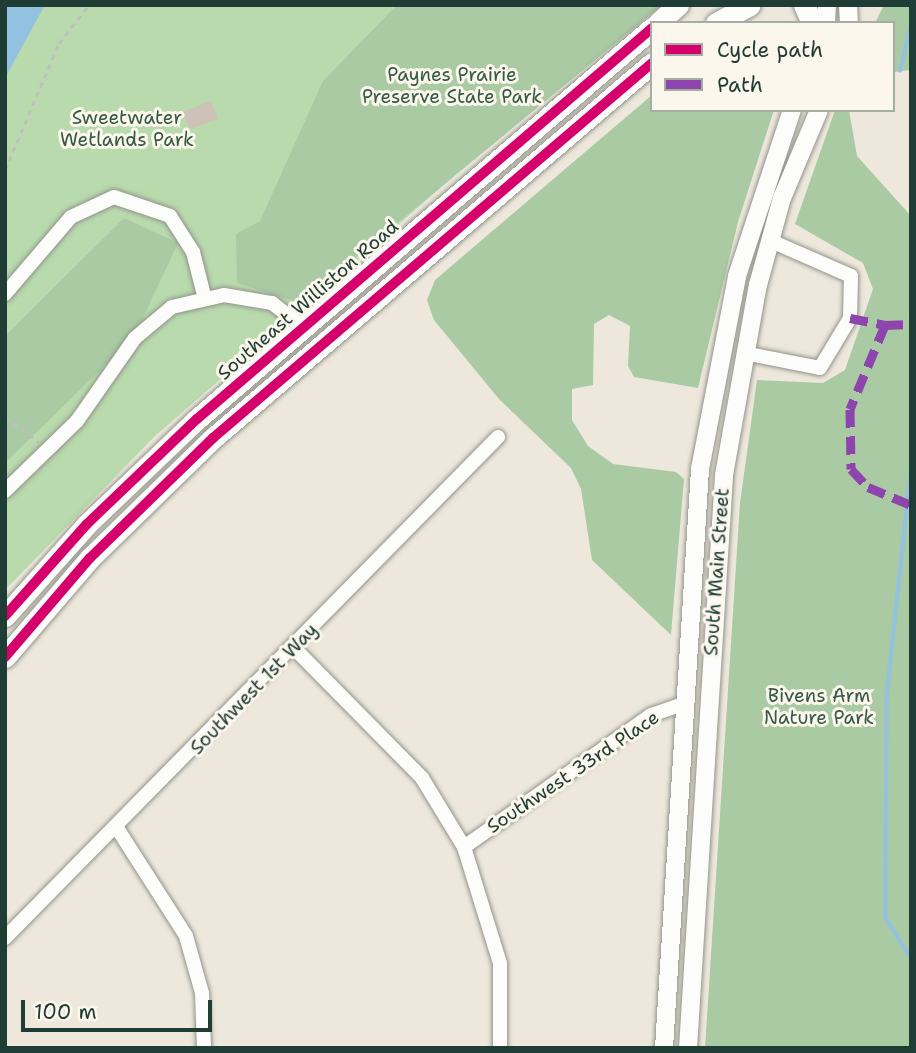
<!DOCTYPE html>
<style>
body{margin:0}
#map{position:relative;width:916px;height:1053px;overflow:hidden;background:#eee8dc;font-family:"Shantell Sans",sans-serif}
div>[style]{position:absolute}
.green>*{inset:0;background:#b8daad}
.forest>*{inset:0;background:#a9caa3}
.water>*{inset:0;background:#92c2e0}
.stream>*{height:3.5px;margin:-1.75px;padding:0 1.75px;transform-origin:1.75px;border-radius:1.75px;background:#92c2e0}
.building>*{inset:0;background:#cec1b7;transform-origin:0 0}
.path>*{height:2.5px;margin-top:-1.25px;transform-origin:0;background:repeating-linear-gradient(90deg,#bec0bd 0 5px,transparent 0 10px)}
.roads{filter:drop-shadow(0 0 2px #92948c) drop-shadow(0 0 2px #92948c)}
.minor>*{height:14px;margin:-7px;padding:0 7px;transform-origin:7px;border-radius:7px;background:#fcfcfa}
.major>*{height:18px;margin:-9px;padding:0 9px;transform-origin:9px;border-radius:9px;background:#fcfcfa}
.highway>*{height:21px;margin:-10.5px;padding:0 10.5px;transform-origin:10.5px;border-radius:10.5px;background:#fcfcfa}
.quiet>*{height:9px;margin-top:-4.5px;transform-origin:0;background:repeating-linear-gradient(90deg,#8e44ad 0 18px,transparent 0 27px)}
.cycleway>*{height:10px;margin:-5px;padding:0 5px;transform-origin:5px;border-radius:5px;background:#d6006c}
span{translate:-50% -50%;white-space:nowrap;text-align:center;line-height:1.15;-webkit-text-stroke:6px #fbf7ec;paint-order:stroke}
.park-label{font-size:19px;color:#355a45}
.street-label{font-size:19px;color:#1f3d34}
.frame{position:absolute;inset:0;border:7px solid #1f3d34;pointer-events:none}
.legend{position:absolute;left:650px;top:21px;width:245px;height:91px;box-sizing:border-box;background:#fbf7ec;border:2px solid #a3ada2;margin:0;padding:9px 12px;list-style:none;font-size:21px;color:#1f3d34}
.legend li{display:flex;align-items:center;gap:14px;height:35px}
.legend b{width:35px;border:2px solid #a3ada2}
.scale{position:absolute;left:21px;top:1000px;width:191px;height:32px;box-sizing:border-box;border:4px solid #1f3d34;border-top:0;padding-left:9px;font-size:21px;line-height:24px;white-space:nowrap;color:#1f3d34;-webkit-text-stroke:5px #fbf7ec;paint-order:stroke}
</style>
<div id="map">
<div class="green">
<div style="clip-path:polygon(5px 5px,651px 5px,155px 436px,5px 590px)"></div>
</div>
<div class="forest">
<div style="clip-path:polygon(397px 5px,662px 5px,300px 303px,237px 283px,236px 234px,260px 221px,323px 81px)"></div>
<div style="clip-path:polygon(884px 5px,911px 5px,911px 70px,893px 72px,893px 23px,875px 23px)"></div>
<div style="clip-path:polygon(652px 95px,652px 110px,774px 110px,738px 222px,698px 388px,634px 377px,628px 366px,630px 326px,609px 315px,594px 324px,593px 385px,572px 389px,572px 420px,588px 446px,613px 464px,676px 472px,684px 479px,671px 635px,592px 560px,581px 489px,571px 468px,499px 399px,434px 320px,427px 300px,435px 280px)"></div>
<div style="clip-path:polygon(835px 110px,849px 110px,857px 156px,911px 216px,911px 1048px,705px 1048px,740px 503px,757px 380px,823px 383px,845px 370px,873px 289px,863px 263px,795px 224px)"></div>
<div style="clip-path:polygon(124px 218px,178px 243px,134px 337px,5px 463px,5px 336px)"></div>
</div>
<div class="water">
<div style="clip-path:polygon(5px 5px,45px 5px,5px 78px)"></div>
</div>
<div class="stream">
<div style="left:900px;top:71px;width:47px;rotate:-76.6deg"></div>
<div style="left:911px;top:473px;width:226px;rotate:96.1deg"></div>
<div style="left:887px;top:698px;width:220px;rotate:90.3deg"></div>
<div style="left:886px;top:918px;width:47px;rotate:58deg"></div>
</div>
<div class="building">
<div style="left:211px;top:101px;width:19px;height:30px;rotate:69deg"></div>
</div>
<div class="path">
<div style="left:5px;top:170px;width:138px;rotate:-67deg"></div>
<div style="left:59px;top:43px;width:48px;rotate:-51.7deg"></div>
<div style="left:901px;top:323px;width:15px;rotate:-48deg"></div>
<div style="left:5px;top:417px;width:42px;rotate:36.3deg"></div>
</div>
<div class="roads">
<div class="minor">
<div style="left:5px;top:294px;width:101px;rotate:-49.4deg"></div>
<div style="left:71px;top:217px;width:47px;rotate:-24.9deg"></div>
<div style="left:114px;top:197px;width:59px;rotate:18.7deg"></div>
<div style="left:170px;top:216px;width:43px;rotate:57.4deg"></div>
<div style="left:193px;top:252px;width:44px;rotate:75.7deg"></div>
<div style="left:744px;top:353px;width:77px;rotate:11.2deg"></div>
<div style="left:820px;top:368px;width:58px;rotate:-59deg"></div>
<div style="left:850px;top:318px;width:42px;rotate:-88.6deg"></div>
<div style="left:851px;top:276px;width:87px;rotate:-156.4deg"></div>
<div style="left:5px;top:491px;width:100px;rotate:-44.2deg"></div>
<div style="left:77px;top:421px;width:101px;rotate:-55.1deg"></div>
<div style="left:135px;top:338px;width:48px;rotate:-40deg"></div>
<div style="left:172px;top:307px;width:53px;rotate:-13deg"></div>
<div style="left:224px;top:295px;width:49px;rotate:9.5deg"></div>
<div style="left:272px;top:303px;width:39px;rotate:38deg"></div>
<div style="left:294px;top:648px;width:182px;rotate:45.4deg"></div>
<div style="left:422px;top:778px;width:81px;rotate:58.7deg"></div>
<div style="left:464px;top:847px;width:121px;rotate:72.8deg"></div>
<div style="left:500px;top:963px;width:85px;rotate:90deg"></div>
<div style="left:117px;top:828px;width:128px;rotate:57.4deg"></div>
<div style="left:186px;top:936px;width:59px;rotate:74.3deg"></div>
<div style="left:202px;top:993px;width:55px;rotate:87.9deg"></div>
<div style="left:464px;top:847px;width:229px;rotate:-35.2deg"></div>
<div style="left:651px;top:715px;width:36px;rotate:-19deg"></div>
<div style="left:5px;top:938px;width:703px;rotate:-45.46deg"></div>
</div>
<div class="major">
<div style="left:848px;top:5px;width:18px;rotate:87deg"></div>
<div style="left:826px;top:23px;width:18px;rotate:-87deg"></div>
<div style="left:664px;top:1048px;width:580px;rotate:-86.44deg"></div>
<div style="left:700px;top:469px;width:197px;rotate:-79.1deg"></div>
<div style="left:737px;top:276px;width:175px;rotate:-71.7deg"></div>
<div style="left:688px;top:1048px;width:574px;rotate:-86.4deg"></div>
<div style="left:724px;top:475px;width:193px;rotate:-79.9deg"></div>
<div style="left:758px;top:285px;width:90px;rotate:-74.6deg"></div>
<div style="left:782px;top:198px;width:95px;rotate:-67.2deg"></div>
</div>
<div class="highway">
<div style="left:804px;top:5px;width:20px;rotate:66deg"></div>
<div style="left:658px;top:23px;width:27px;rotate:-42deg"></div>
<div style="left:716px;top:23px;width:38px;rotate:-28deg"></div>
<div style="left:5px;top:616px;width:123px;rotate:-48.3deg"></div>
<div style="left:87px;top:524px;width:152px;rotate:-43.7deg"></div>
<div style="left:197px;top:419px;width:600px;rotate:-40.67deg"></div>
<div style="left:5px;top:657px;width:130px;rotate:-49.4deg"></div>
<div style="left:90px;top:558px;width:172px;rotate:-44.3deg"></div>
<div style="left:213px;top:438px;width:577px;rotate:-40.5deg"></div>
</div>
</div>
<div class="quiet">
<div style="left:850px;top:318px;width:36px;rotate:11deg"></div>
<div style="left:885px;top:325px;width:91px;rotate:112.6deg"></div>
<div style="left:850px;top:409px;width:60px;rotate:89deg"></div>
<div style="left:851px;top:469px;width:25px;rotate:47deg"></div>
<div style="left:868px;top:487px;width:47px;rotate:22.7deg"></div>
<div style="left:885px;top:325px;width:26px;rotate:-2deg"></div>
</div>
<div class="cycleway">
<div style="left:5px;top:616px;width:123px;rotate:-48.3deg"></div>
<div style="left:87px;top:524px;width:152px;rotate:-43.7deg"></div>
<div style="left:197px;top:419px;width:600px;rotate:-40.67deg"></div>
<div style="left:5px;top:657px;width:130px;rotate:-49.4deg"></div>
<div style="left:90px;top:558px;width:172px;rotate:-44.3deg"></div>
<div style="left:213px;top:438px;width:577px;rotate:-40.5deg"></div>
</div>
<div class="park-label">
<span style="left:452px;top:86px">Paynes Prairie<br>Preserve State Park</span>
<span style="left:127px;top:129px">Sweetwater<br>Wetlands Park</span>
<span style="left:819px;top:707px">Bivens Arm<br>Nature Park</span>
</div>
<div class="street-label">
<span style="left:308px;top:300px;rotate:-41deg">Southeast Williston Road</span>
<span style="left:717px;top:572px;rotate:-86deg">South Main Street</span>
<span style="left:254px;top:689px;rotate:-46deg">Southwest 1st Way</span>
<span style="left:573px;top:772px;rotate:-34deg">Southwest 33rd Place</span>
</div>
<div class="frame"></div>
<ul class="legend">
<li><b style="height:9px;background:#d6006c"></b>Cycle path</li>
<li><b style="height:9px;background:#8e44ad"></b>Path</li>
</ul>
<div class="scale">100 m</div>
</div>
